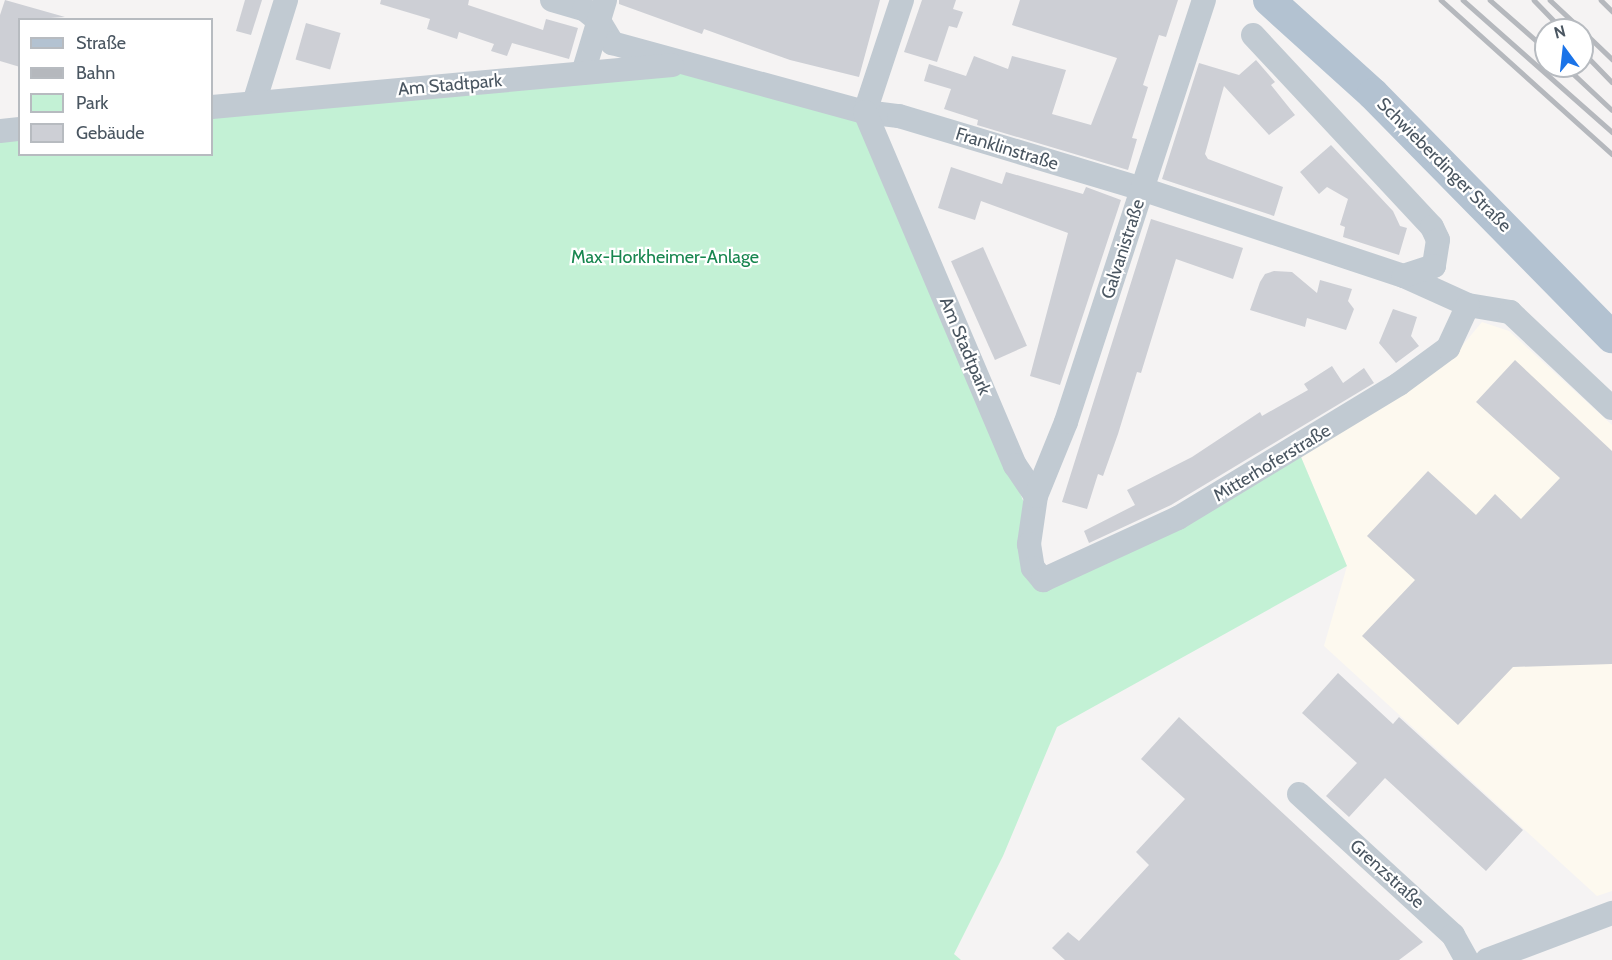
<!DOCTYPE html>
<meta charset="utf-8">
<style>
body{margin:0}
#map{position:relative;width:1612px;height:960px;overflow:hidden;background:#f5f3f3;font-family:Cabin,sans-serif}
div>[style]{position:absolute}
.commercial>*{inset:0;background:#fdf9ef}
.green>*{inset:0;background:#c3f1d5}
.building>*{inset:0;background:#cdcfd5;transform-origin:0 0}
.minor>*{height:24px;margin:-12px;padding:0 12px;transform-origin:12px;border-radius:12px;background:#c1cad2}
.major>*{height:32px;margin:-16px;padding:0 16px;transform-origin:16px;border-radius:16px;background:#b3c2d1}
.rail>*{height:4.5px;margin:-2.25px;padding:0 2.25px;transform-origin:2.25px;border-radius:2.25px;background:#b5b8bd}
span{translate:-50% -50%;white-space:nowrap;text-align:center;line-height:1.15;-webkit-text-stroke:4.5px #fff;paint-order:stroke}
.street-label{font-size:18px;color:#4a5661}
.park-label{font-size:18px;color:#17864f}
.legend{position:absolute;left:18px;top:18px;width:195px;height:138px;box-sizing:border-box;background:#fff;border:2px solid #b7bbc0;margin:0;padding:8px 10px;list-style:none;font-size:18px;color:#4a5661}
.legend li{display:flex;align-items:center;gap:12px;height:30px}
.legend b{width:30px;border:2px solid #b7bbc0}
.north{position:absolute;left:1534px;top:18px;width:60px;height:60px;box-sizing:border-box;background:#fff;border:2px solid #b7bbc0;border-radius:50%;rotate:345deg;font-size:16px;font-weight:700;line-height:24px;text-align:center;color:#4a5661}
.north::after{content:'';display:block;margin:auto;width:21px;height:27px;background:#1a73e8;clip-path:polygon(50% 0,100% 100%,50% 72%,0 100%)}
</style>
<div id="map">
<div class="commercial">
<div style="clip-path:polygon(1482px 322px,1509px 331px,1612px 425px,1612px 891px,1597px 896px,1324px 646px,1347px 566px,1301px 457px,1456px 353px)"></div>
</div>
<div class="green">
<div style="clip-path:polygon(693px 71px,852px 114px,873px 148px,1025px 505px,1045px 587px,1301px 457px,1347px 566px,1057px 727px,1003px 856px,954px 954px,961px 960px,0 960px,0 142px,19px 139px,20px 154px,212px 154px,212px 115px)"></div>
</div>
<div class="building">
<div style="clip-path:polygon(5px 0,65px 17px,20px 20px,20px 67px,0 61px,0 15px)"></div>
<div style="clip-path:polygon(245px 0,262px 0,251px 35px,236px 31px)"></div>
<div style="clip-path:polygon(381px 0,469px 0,468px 5px,543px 30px,546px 19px,578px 28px,569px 59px,512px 43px,507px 56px,491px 51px,494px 44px,459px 32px,457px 39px,427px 29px,430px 19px,380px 4px)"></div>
<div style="clip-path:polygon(619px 0,880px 0,859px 77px,790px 60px,704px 29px,702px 34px,619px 4px)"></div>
<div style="clip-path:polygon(922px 0,956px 0,953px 9px,963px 12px,957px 28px,949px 26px,937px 62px,904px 52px)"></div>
<div style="clip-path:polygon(1020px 0,1178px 0,1166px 37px,1159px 35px,1143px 85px,1148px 87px,1132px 138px,1137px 139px,1128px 170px,977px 125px,978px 120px,944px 109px,951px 89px,924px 81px,929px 64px,966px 76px,974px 56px,1008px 69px,1012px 56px,1066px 70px,1052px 114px,1091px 125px,1117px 58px,1012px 25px)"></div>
<div style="left:306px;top:23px;width:36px;height:38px;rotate:16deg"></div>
<div style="clip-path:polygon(1256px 60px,1275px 82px,1271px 85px,1295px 115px,1269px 135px,1224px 86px,1205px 154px,1208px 159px,1283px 187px,1274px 216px,1162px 179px,1199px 63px,1239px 75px)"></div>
<div style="clip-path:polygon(1331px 145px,1393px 211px,1400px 226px,1407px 228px,1399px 255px,1343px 237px,1345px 227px,1340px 225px,1348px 199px,1327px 187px,1319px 194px,1300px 172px)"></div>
<div style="clip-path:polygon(951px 167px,1002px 184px,1006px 172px,1083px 194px,1086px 187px,1121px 200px,1060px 385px,1030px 376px,1068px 233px,981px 201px,975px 220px,938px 208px)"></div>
<div style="clip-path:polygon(1151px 219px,1243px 248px,1233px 279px,1176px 259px,1141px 373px,1137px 372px,1118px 434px,1103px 476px,1098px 474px,1087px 509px,1062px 502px)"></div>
<div style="left:983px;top:247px;width:108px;height:35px;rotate:66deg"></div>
<div style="clip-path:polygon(1274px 271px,1292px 272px,1317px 293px,1320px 280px,1352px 289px,1348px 301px,1354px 309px,1346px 330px,1307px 318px,1305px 327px,1250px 310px,1260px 282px,1265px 274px)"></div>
<div style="clip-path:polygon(1393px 309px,1417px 317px,1411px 336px,1419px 346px,1396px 363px,1379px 343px)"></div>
<div style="clip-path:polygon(1515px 360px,1612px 451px,1612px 664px,1513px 667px,1458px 725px,1362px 636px,1415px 580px,1367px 536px,1428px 471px,1476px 515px,1495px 494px,1521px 519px,1560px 478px,1476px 402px)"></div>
<div style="clip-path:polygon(1332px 366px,1343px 383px,1364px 368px,1374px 383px,1171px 505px,1089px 543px,1084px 531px,1135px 505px,1127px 490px,1192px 457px,1260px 412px,1262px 416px,1308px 390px,1304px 384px)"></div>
<div style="clip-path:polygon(1338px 673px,1393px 724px,1399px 717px,1523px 830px,1486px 871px,1385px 778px,1349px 817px,1326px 796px,1357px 763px,1302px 713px)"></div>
<div style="clip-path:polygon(1179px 717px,1368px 892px,1423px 942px,1399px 960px,1065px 960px,1052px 948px,1068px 932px,1079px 941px,1149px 865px,1136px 852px,1185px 799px,1141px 759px)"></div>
</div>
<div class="minor">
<div style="left:552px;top:0;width:33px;rotate:16deg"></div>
<div style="left:584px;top:9px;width:19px;rotate:39deg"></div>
<div style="left:599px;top:21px;width:26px;rotate:59deg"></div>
<div style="left:612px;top:43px;width:262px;rotate:15.3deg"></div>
<div style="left:865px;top:112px;width:34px;rotate:7deg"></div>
<div style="left:899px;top:116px;width:254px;rotate:16.7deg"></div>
<div style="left:1142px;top:189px;width:276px;rotate:18.4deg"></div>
<div style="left:1404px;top:276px;width:70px;rotate:24.4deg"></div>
<div style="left:1468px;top:305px;width:43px;rotate:9.5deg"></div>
<div style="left:1510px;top:312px;width:140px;rotate:43.3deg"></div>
<div style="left:902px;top:0;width:118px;rotate:108.3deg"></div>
<div style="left:865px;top:112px;width:384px;rotate:67deg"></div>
<div style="left:1015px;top:465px;width:37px;rotate:56deg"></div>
<div style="left:1036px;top:496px;width:49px;rotate:98.3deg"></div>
<div style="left:1029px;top:544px;width:24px;rotate:81deg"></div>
<div style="left:1033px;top:568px;width:16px;rotate:50deg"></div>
<div style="left:1043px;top:580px;width:149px;rotate:-24.7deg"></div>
<div style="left:1178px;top:518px;width:258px;rotate:-31.2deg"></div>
<div style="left:1399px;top:384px;width:61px;rotate:-36.3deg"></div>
<div style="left:1448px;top:348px;width:47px;rotate:-65.1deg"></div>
<div style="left:1253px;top:35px;width:262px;rotate:47deg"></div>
<div style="left:1432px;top:227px;width:14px;rotate:65deg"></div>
<div style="left:1438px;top:240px;width:26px;rotate:99deg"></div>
<div style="left:1434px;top:266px;width:32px;rotate:162deg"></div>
<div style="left:583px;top:73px;width:76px;rotate:-73.2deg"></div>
<div style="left:254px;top:103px;width:108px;rotate:-72.7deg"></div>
<div style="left:212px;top:107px;width:462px;rotate:-5.2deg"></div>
<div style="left:0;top:131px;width:20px;rotate:-6deg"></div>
<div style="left:1036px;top:496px;width:80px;rotate:-67.9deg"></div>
<div style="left:1066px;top:422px;width:444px;rotate:-71.9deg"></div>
<div style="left:1299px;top:794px;width:209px;rotate:42.5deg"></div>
<div style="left:1453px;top:935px;width:29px;rotate:61deg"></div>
<div style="left:1487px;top:960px;width:134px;rotate:-20.6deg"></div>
</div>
<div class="major">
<div style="left:1269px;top:0;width:140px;rotate:42.1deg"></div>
<div style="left:1373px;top:94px;width:341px;rotate:45.5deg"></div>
</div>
<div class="rail">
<div style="left:1441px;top:0;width:230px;rotate:42deg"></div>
<div style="left:1463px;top:0;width:199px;rotate:41.5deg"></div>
<div style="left:1490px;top:0;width:74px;rotate:41.2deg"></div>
<div style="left:1534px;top:0;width:42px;rotate:46deg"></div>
<div style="left:1550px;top:0;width:44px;rotate:43.2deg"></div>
<div style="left:1601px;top:0;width:16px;rotate:45deg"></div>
<div style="left:1582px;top:30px;width:42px;rotate:44deg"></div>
<div style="left:1582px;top:51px;width:43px;rotate:45.9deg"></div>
<div style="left:1565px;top:66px;width:64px;rotate:43.1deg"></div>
</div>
<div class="street-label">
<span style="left:450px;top:85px;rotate:-5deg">Am Stadtpark</span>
<span style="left:1007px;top:149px;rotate:17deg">Franklinstraße</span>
<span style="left:1444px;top:165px;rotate:45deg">Schwieberdinger Straße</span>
<span style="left:1123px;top:249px;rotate:-72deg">Galvanistraße</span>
<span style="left:965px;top:346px;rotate:67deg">Am Stadtpark</span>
<span style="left:1272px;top:463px;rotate:-31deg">Mitterhoferstraße</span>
<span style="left:1387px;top:874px;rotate:42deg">Grenzstraße</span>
</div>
<div class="park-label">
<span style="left:665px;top:257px">Max-Horkheimer-Anlage</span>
</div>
<ul class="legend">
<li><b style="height:8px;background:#b3c2d1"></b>Straße</li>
<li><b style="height:8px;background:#b5b8bd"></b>Bahn</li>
<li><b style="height:16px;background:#c3f1d5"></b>Park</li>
<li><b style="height:16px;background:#cdcfd5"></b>Gebäude</li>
</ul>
<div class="north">N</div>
</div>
